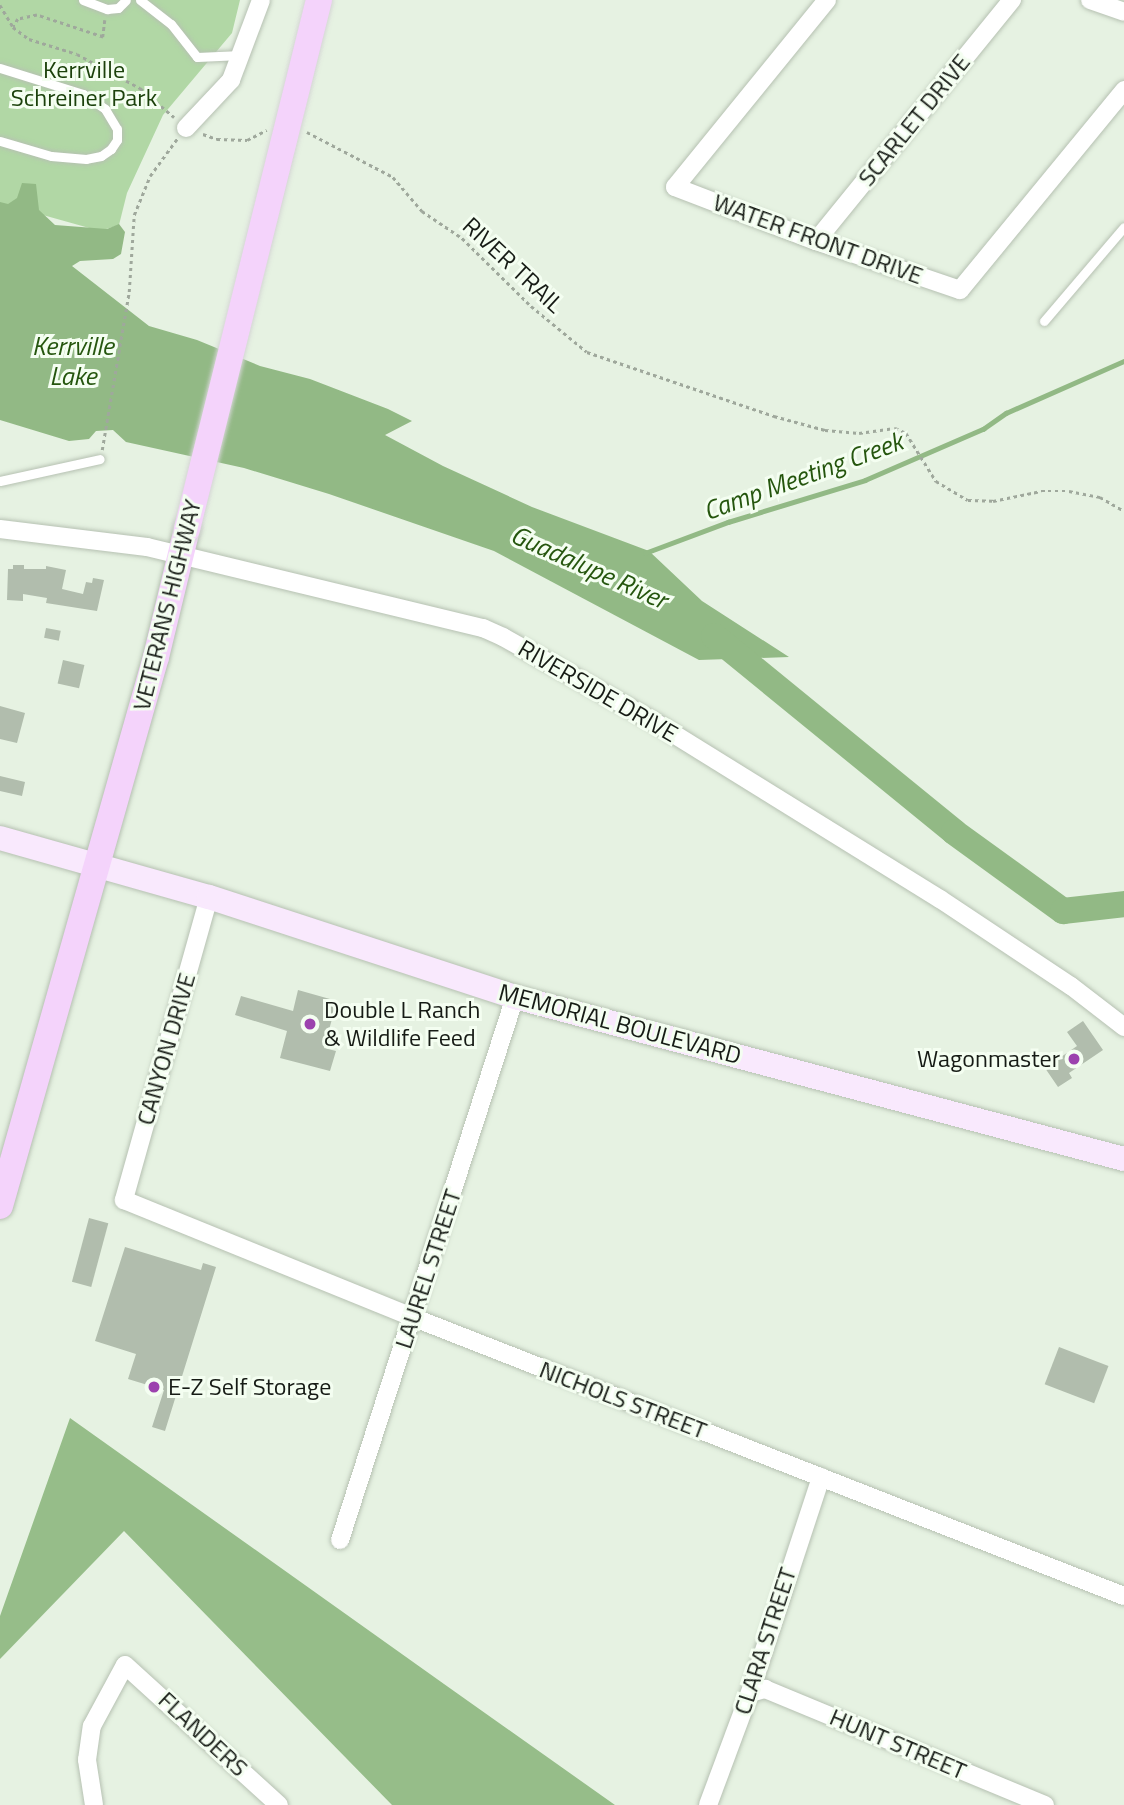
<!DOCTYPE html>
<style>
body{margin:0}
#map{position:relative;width:1124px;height:1805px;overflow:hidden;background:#e6f2e2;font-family:"Titillium Web",sans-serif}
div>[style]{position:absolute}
.green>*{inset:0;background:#b1d7a5}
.forest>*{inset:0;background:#96bd89}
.water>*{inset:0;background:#92b985}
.stream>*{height:4.5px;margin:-2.25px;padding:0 2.25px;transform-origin:2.25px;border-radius:2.25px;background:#92b985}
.river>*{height:26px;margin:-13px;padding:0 13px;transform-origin:13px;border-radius:13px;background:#92b985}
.building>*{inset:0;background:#b1bdad;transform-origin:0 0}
.path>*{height:2.5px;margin-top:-1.25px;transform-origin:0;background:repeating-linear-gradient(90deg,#9fa89c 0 3.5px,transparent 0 7px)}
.roads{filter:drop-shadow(0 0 2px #b6c1b2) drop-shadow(0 0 2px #b6c1b2)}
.lane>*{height:9px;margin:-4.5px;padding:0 4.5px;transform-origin:4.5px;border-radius:4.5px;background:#fff}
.street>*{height:18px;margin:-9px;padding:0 9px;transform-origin:9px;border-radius:9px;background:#fff}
.secondary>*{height:24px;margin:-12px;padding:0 12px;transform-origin:12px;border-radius:12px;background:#f9e9fd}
.primary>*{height:26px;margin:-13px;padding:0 13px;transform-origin:13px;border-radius:13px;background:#f4d3fb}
.bridges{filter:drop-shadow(0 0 2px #d5d6d5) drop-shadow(0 0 2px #d5d6d5)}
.primary-bridge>*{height:26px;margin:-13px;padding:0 13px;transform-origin:13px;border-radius:13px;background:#f4d3fb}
.dots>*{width:19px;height:19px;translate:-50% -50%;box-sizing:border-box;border:4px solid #f4fef1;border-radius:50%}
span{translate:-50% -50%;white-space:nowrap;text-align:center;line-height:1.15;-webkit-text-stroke:6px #f4fef1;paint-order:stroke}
.park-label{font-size:24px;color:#1b410b}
.street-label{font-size:24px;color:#161b15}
.poi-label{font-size:24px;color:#161b15}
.left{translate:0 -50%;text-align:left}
.right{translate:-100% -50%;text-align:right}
.water-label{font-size:26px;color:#25560e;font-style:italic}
</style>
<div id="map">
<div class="green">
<div style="clip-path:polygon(0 0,240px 0,232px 33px,163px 115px,127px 193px,119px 225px,100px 231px,0 203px)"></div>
</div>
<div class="forest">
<div style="clip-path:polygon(70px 1418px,444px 1684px,615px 1805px,392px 1805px,124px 1531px,0 1659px,0 1616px)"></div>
</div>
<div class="water">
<div style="clip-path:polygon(22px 183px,36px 184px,39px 210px,55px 225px,107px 229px,119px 224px,125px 232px,121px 254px,113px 259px,80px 261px,72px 266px,149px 326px,197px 340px,260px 366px,310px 379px,388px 409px,412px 421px,385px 435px,443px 466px,532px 507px,649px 551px,702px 601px,789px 657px,699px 660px,494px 551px,329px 494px,244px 468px,126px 442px,113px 430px,96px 431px,89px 439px,69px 441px,0 420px,0 202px,8px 204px,17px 198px)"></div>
</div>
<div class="stream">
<div style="left:645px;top:553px;width:89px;rotate:-20.5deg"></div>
<div style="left:728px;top:522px;width:143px;rotate:-17deg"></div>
<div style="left:865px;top:480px;width:129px;rotate:-23.4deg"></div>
<div style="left:983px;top:429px;width:28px;rotate:-35deg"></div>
<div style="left:1006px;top:413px;width:129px;rotate:-23.8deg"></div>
</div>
<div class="river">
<div style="left:714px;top:636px;width:310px;rotate:39.2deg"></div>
<div style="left:954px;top:832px;width:135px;rotate:35.9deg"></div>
<div style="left:1063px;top:911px;width:61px;rotate:-6.5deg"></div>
</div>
<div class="building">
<div style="clip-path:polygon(13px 565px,24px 565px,24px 569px,46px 569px,46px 566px,66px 570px,62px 589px,83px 594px,86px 582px,92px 583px,93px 578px,104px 580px,97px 611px,46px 603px,47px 598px,23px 594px,23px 601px,7px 600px,8px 569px,13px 569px)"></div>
<div style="left:46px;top:628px;width:15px;height:10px;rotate:11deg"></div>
<div style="left:63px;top:660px;width:22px;height:24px;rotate:13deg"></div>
<div style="clip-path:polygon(0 706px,25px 713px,17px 743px,0 739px)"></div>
<div style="clip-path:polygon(0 776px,25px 782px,22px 796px,0 791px)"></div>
<div style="clip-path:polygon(298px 990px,337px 1001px,324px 1048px,336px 1051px,330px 1071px,280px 1058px,287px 1031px,235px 1015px,241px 996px,293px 1011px)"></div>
<div style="clip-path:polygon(1083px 1021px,1103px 1050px,1069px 1073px,1072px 1078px,1058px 1087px,1045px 1068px,1077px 1046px,1067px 1032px)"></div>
<div style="left:89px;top:1218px;width:20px;height:66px;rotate:15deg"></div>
<div style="clip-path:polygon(125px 1247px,201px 1270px,203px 1263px,216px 1267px,165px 1431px,152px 1427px,164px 1390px,128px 1379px,136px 1354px,95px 1341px)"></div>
<div style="left:1059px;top:1347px;width:53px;height:40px;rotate:21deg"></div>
</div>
<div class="path">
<div style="left:0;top:5px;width:26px;rotate:59deg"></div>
<div style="left:105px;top:20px;width:17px;rotate:97deg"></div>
<div style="left:103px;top:37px;width:70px;rotate:-161.6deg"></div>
<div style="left:37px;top:15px;width:19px;rotate:168deg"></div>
<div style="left:18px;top:19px;width:9px;rotate:122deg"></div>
<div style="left:13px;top:27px;width:20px;rotate:37deg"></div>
<div style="left:29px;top:39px;width:50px;rotate:17.4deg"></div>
<div style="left:77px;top:54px;width:72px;rotate:28.4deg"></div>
<div style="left:140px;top:88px;width:45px;rotate:40.5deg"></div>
<div style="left:307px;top:132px;width:97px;rotate:27.6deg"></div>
<div style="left:393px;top:177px;width:45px;rotate:49.5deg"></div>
<div style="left:422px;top:211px;width:48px;rotate:34deg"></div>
<div style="left:462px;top:238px;width:97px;rotate:44.6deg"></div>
<div style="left:531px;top:306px;width:72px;rotate:39.4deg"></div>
<div style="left:587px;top:352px;width:198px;rotate:18.9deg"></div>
<div style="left:774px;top:416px;width:53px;rotate:15.4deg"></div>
<div style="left:825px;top:430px;width:34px;rotate:5deg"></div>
<div style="left:859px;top:433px;width:36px;rotate:-8deg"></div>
<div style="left:895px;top:428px;width:12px;rotate:24deg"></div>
<div style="left:906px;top:433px;width:57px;rotate:58deg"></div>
<div style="left:936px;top:481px;width:37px;rotate:31deg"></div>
<div style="left:968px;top:500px;width:25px;rotate:2deg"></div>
<div style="left:993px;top:501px;width:49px;rotate:-11.8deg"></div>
<div style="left:1041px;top:491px;width:28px"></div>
<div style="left:1069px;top:491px;width:32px;rotate:11deg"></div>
<div style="left:1100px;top:497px;width:28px;rotate:30deg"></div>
<div style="left:203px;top:134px;width:15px;rotate:20deg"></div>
<div style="left:217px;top:139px;width:30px;rotate:2deg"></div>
<div style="left:247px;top:140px;width:22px;rotate:-27deg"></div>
<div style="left:102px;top:450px;width:160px;rotate:-80.3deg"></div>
<div style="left:129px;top:292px;width:77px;rotate:-86.3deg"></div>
<div style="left:134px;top:215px;width:42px;rotate:-67.7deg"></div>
<div style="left:150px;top:176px;width:46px;rotate:-53.9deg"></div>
</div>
<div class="roads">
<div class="lane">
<div style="left:83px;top:0;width:26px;rotate:21deg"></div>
<div style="left:107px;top:9px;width:11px;rotate:-5deg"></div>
<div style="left:118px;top:8px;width:11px;rotate:-45deg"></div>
<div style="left:140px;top:0;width:39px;rotate:38deg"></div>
<div style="left:171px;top:24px;width:42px;rotate:51.8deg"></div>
<div style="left:197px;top:57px;width:44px;rotate:-2.6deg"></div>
<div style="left:0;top:68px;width:87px;rotate:17.4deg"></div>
<div style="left:83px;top:94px;width:27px;rotate:34deg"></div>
<div style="left:105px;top:109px;width:23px;rotate:59deg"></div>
<div style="left:117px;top:129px;width:11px;rotate:90deg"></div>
<div style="left:117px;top:140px;width:11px;rotate:124deg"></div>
<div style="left:111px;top:149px;width:12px;rotate:145deg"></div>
<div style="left:101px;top:156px;width:15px;rotate:169deg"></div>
<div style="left:86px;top:159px;width:35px;rotate:-175deg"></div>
<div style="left:51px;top:156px;width:53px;rotate:-163.6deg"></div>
<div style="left:1044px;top:321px;width:123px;rotate:-49.6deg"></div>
<div style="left:0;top:481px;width:102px;rotate:-12.4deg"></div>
</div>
<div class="street">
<div style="left:827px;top:0;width:241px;rotate:129.1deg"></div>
<div style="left:675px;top:187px;width:151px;rotate:21deg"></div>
<div style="left:816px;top:241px;width:152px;rotate:18.8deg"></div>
<div style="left:960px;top:290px;width:259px;rotate:-50.6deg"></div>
<div style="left:1090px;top:0;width:36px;rotate:19deg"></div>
<div style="left:186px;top:128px;width:66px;rotate:-46.8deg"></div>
<div style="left:231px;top:80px;width:85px;rotate:-69.4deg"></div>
<div style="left:816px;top:241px;width:311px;rotate:-50.9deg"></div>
<div style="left:0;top:529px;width:148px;rotate:7deg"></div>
<div style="left:147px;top:547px;width:346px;rotate:13.6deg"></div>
<div style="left:483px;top:628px;width:22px;rotate:24deg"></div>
<div style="left:503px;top:637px;width:176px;rotate:29.3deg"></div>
<div style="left:656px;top:723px;width:334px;rotate:31.8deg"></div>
<div style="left:940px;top:899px;width:157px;rotate:33.6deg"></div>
<div style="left:1071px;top:986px;width:67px;rotate:37.7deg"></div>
<div style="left:209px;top:897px;width:315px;rotate:105.7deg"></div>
<div style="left:124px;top:1200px;width:311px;rotate:22.1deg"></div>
<div style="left:412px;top:1317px;width:765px;rotate:21.4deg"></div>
<div style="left:340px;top:1540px;width:571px;rotate:-72.14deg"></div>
<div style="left:750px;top:1693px;width:16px;rotate:-15deg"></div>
<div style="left:765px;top:1689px;width:303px;rotate:22.5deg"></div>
<div style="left:94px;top:1805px;width:46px;rotate:-98.8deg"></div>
<div style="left:87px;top:1760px;width:34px;rotate:-82deg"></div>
<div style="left:92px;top:1726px;width:69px;rotate:-61.6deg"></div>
<div style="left:125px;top:1665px;width:208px;rotate:42.3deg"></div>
<div style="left:708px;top:1805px;width:126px;rotate:-69.6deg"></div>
<div style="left:752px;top:1687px;width:221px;rotate:-71.8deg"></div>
</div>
<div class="secondary">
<div style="left:0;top:838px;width:217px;rotate:15.8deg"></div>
<div style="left:209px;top:897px;width:322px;rotate:18.1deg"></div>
<div style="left:515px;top:997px;width:630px;rotate:14.9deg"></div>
</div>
<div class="primary">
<div style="left:0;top:1206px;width:571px;rotate:-74.14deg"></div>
<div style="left:156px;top:657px;width:132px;rotate:-76.4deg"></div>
</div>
</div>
<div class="bridges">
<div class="primary-bridge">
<div style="left:187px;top:529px;width:545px;rotate:-75.99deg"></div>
</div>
</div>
<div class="dots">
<div style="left:310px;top:1024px;background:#9c42ae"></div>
<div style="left:1074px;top:1059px;background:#9c42ae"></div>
<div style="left:154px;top:1387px;background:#9c42ae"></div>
</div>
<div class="park-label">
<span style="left:84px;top:84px">Kerrville<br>Schreiner Park</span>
</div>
<div class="street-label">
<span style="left:914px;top:120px;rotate:-51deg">SCARLET DRIVE</span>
<span style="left:818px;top:239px;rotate:20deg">WATER FRONT DRIVE</span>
<span style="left:513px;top:265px;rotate:43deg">RIVER TRAIL</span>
<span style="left:167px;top:605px;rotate:-76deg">VETERANS HIGHWAY</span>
<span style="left:598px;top:691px;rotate:30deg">RIVERSIDE DRIVE</span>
<span style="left:620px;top:1024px;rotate:15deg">MEMORIAL BOULEVARD</span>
<span style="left:166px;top:1049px;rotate:-74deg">CANYON DRIVE</span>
<span style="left:428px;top:1269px;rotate:-72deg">LAUREL STREET</span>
<span style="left:623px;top:1400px;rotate:21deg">NICHOLS STREET</span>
<span style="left:765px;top:1641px;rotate:-72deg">CLARA STREET</span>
<span style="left:203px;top:1734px;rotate:43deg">FLANDERS</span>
<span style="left:898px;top:1744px;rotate:23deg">HUNT STREET</span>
</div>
<div class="poi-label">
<span class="left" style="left:324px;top:1024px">Double L Ranch<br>&amp; Wildlife Feed</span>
<span class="right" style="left:1060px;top:1059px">Wagonmaster</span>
<span class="left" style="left:168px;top:1387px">E-Z Self Storage</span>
</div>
<div class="water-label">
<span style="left:73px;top:361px">Kerrville<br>Lake</span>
<span style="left:803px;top:476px;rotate:-20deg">Camp Meeting Creek</span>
<span style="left:589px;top:567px;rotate:24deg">Guadalupe River</span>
</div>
</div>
